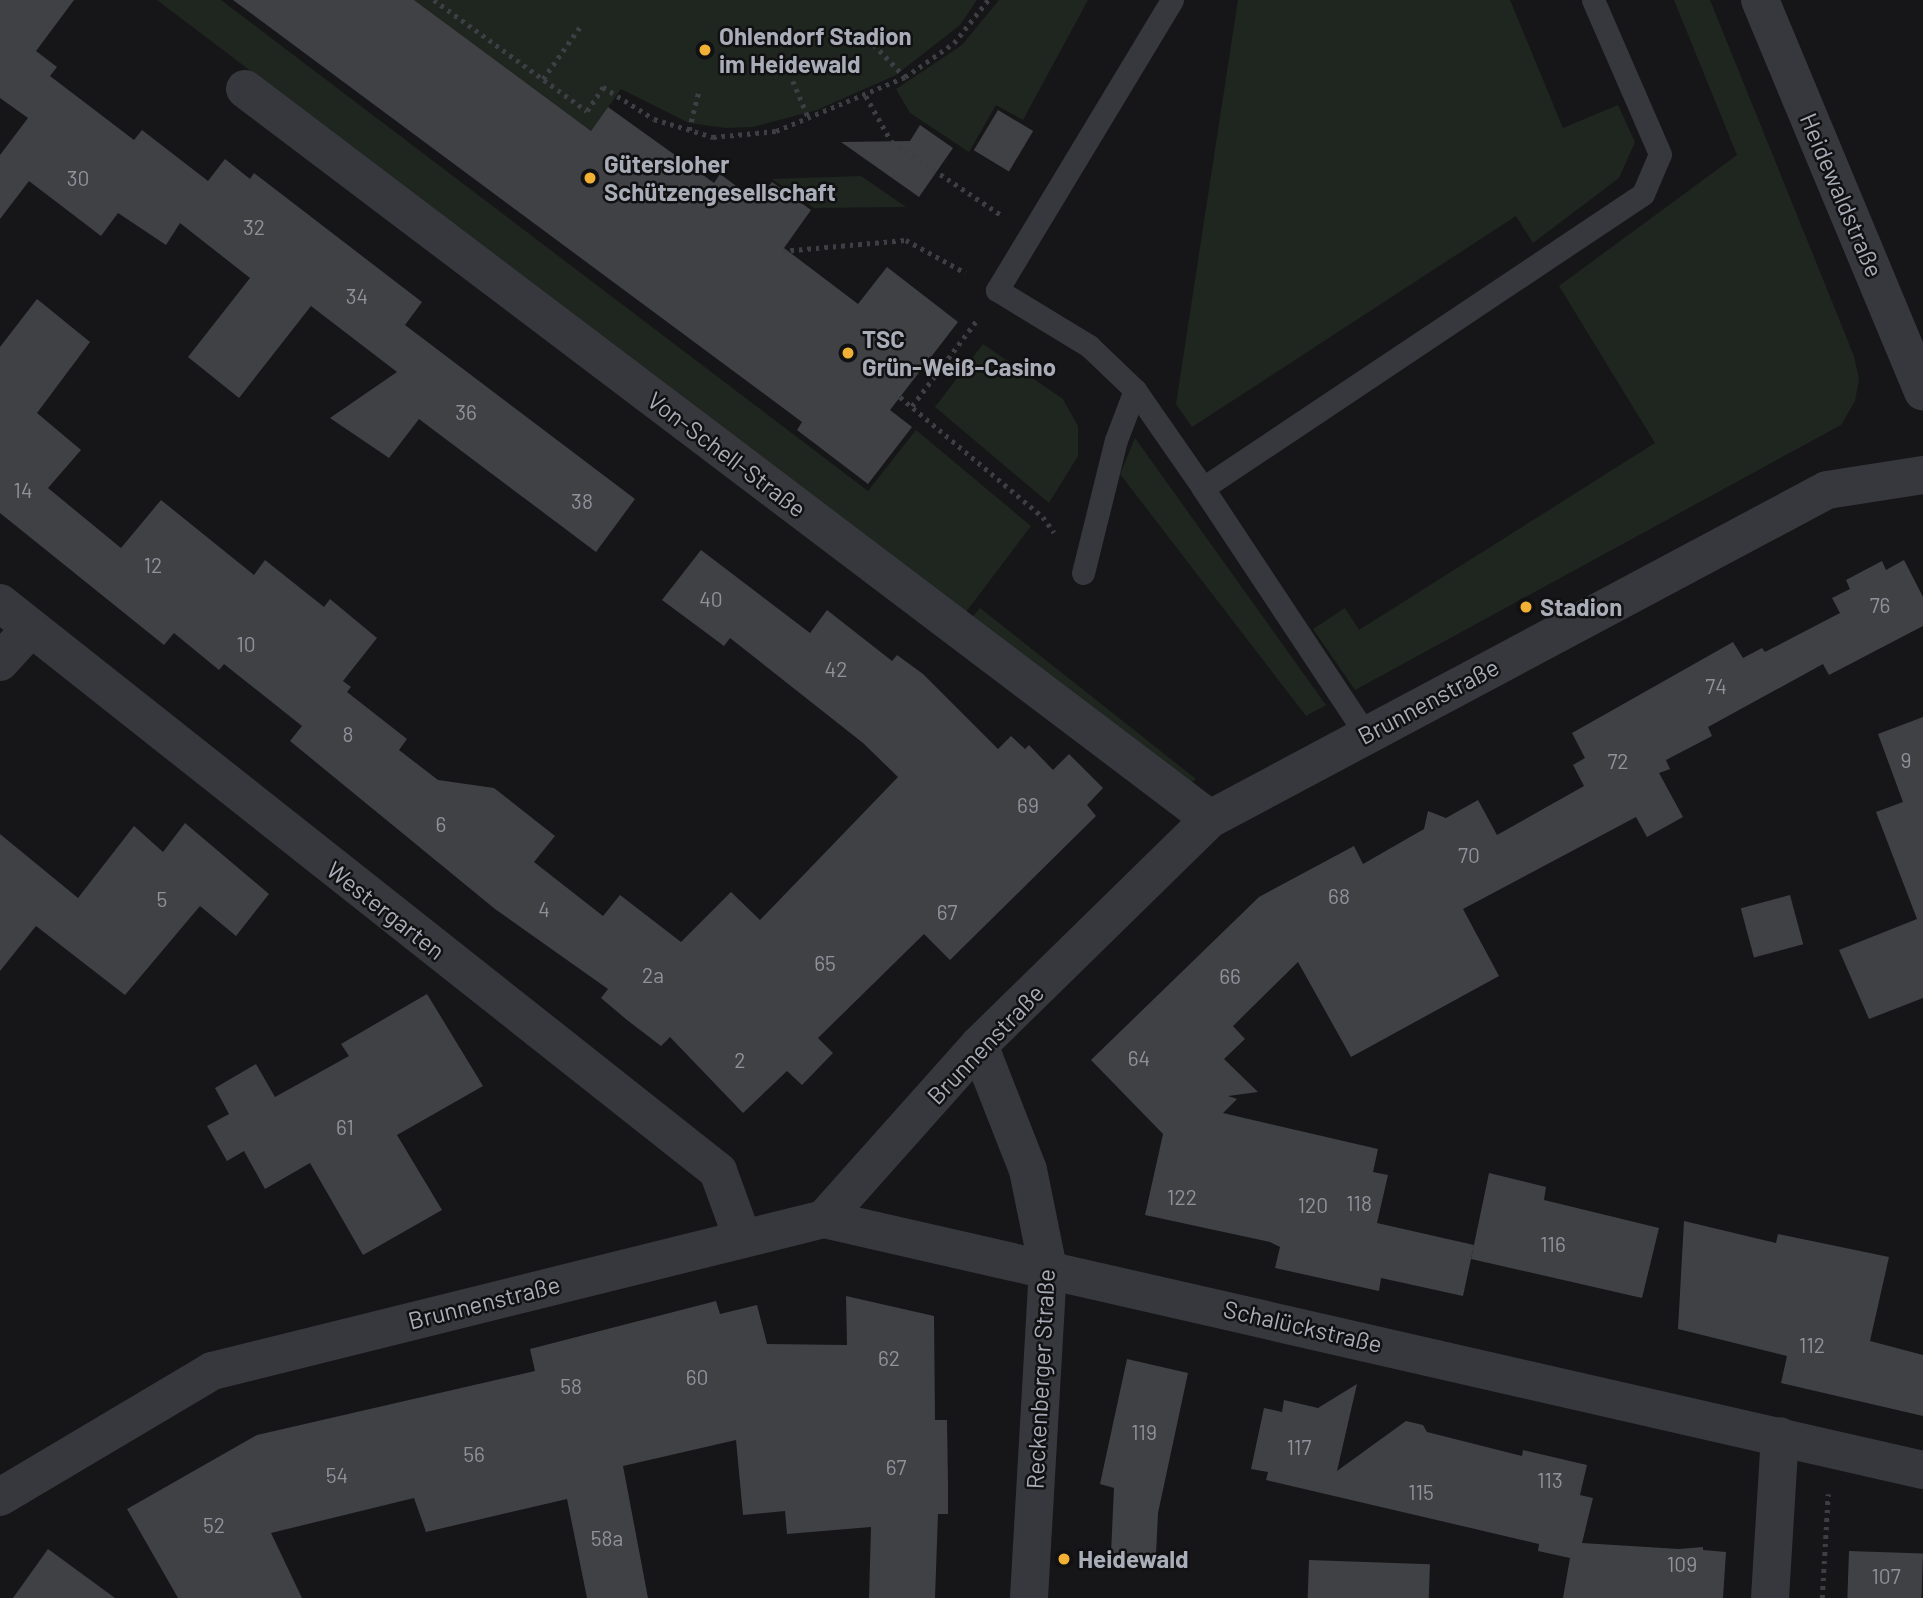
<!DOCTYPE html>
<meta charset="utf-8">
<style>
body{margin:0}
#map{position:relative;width:1923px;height:1598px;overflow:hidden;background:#161618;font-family:Barlow,sans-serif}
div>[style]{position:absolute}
.green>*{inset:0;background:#1e261f}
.building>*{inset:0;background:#404145;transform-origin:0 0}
.path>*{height:4.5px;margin-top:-2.25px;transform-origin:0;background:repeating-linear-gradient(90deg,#3d3f44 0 3.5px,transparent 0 8.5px)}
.service>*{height:23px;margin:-11.5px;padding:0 11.5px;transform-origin:11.5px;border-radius:11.5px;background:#37383d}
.minor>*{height:38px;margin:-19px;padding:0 19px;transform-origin:19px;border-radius:19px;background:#37383d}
.dots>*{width:19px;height:19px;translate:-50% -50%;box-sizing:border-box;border:4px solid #111113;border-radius:50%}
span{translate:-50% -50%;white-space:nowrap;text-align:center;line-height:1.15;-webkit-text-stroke:5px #111113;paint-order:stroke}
.number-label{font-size:21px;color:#8e929b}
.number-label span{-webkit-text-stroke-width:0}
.poi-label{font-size:24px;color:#a8adb8;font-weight:700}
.left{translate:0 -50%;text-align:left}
.street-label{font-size:24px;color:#a8adb8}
</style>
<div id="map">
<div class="green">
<div style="clip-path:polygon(157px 0,221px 0,868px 491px,916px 430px,1031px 526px,966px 612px)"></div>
<div style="clip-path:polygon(414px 0,977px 0,960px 25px,896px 75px,817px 110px,753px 127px,726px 128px,689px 123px,621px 89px,591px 131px)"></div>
<div style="clip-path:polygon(999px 0,1088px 0,1023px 120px,996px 105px,969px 152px,910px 113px,896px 89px,962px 45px)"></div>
<div style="clip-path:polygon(1238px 0,1510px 0,1563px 128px,1618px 105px,1635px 142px,1619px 178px,1533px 243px,1516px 216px,1192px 427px,1176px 404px)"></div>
<div style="clip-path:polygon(1674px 0,1710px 0,1854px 356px,1859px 379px,1855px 401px,1841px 425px,1355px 690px,1313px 629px,1345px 608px,1359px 630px,1655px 443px,1559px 286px,1737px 155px)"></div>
<div style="clip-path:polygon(861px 176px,906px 207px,814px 208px,772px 179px)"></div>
<div style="clip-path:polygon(983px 344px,1063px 399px,1078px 426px,1078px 456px,1049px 503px,935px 407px)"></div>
<div style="clip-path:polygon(1135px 438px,1326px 705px,1306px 716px,1120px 474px)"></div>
<div style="clip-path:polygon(980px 608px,1196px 779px,1186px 786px,969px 621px)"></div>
</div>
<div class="building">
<div style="clip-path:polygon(0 0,74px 0,36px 51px,57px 67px,50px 76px,134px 140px,142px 130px,208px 181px,225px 159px,250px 179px,254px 173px,422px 302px,405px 325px,635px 499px,596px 552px,419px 419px,389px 458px,330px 418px,397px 372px,311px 306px,239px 398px,188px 357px,250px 278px,180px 223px,166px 245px,118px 213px,101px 236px,29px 181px,0 219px,0 155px,28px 118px,0 98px)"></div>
<div style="clip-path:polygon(233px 0,414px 0,591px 131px,608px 107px,714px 183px,720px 174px,758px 202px,772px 182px,811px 210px,784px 248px,858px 304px,887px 267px,958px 322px,890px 410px,912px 427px,868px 484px,797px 430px,802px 422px)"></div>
<div style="left:998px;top:110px;width:41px;height:47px;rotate:31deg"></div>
<div style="clip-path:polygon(920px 125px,953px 148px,919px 197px,841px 142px,910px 141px)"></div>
<div style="clip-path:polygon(37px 299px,90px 342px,37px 413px,81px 450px,48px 488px,121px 548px,161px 500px,254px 575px,265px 560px,324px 607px,330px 599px,377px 638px,343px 681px,351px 687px,347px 692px,407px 739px,399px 750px,438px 780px,494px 788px,555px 836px,534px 862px,603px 916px,620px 895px,681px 942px,731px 892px,760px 920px,898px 777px,863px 743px,730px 638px,724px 646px,662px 600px,701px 550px,810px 633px,827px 610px,892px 661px,897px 655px,923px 674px,998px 749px,1011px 736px,1025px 749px,1029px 745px,1053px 770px,1069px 754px,1103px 788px,1087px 805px,1096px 816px,950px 960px,924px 934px,818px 1038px,833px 1053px,802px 1085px,787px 1071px,743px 1113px,670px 1037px,661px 1046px,627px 1020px,601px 998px,608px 989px,495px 909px,290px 741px,302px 726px,224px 664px,219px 670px,174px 633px,164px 645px,0 513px,0 347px)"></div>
<div style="clip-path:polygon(1904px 560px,1923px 597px,1923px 626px,1829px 675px,1823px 664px,1708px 727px,1712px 736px,1666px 760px,1670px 769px,1659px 773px,1683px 817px,1647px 837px,1636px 817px,1463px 909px,1499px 976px,1351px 1057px,1298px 962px,1233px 1026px,1245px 1039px,1224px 1059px,1258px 1092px,1228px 1096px,1237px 1099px,1223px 1113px,1378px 1149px,1373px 1172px,1388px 1175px,1377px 1223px,1474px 1245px,1463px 1296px,1381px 1278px,1379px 1291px,1275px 1268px,1280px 1247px,1270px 1242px,1145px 1215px,1163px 1134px,1091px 1060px,1259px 897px,1354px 846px,1363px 864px,1424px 829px,1428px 811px,1446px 818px,1478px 800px,1497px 835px,1584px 786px,1573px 765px,1585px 758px,1572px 733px,1733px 642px,1743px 658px,1762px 648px,1765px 652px,1840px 613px,1832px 598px,1850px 589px,1846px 580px,1882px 561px,1886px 570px)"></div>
<div style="clip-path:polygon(1923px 717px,1923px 998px,1869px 1019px,1839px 950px,1917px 919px,1876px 812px,1903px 802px,1878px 734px)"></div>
<div style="clip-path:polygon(185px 823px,269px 894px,236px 936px,200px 906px,125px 995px,36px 926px,0 971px,0 834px,78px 898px,134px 826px,163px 852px)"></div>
<div style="left:1790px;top:895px;width:51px;height:51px;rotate:75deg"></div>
<div style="clip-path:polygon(427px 994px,483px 1086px,397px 1135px,442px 1210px,363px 1255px,310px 1163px,265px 1189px,244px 1151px,227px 1161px,207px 1126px,229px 1114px,215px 1088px,256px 1064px,275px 1097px,349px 1056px,341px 1044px)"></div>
<div style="clip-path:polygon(1489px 1173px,1546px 1187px,1544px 1200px,1659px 1228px,1642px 1298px,1471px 1259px)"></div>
<div style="clip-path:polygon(1684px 1221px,1776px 1243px,1778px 1234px,1889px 1257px,1870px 1341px,1923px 1355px,1923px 1416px,1781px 1383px,1787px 1356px,1678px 1329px)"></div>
<div style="clip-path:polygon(846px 1296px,934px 1316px,935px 1420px,947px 1420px,948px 1483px,948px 1514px,938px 1514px,935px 1598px,869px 1598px,871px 1527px,787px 1534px,785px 1511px,743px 1515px,736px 1440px,623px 1466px,648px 1598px,587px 1598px,567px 1499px,426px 1532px,414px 1498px,271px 1533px,302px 1598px,178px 1598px,127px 1509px,257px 1435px,535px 1371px,530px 1349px,716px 1301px,720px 1314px,757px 1305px,767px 1344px,847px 1345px)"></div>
<div style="clip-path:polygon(1127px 1359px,1188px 1373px,1158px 1513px,1156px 1555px,1111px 1553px,1114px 1488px,1100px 1484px)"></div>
<div style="clip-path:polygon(1357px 1384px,1337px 1471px,1406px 1421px,1423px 1425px,1427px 1432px,1522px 1456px,1523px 1450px,1587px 1465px,1580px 1495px,1593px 1498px,1582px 1543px,1679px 1549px,1703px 1547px,1703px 1550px,1726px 1552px,1723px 1598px,1563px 1598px,1570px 1558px,1538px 1551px,1539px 1544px,1266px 1480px,1268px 1472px,1251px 1469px,1264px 1408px,1282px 1412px,1284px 1400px,1318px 1408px)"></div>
<div style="clip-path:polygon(48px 1549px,115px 1598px,13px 1598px)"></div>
<div style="left:1849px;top:1551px;width:74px;height:47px;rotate:2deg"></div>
<div style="left:1309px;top:1560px;width:121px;height:38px;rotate:2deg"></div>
</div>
<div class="path">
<div style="left:434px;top:0;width:189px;rotate:36deg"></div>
<div style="left:587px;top:111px;width:29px;rotate:-56deg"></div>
<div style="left:603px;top:87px;width:60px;rotate:32.1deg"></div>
<div style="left:654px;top:119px;width:62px;rotate:17deg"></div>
<div style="left:713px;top:137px;width:63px;rotate:-5.4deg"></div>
<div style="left:776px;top:131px;width:140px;rotate:-22.7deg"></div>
<div style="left:905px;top:77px;width:60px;rotate:-34.8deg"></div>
<div style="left:954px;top:43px;width:55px;rotate:-51.7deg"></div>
<div style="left:862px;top:32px;width:62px;rotate:46.3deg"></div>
<div style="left:543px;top:79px;width:67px;rotate:-54.7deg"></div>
<div style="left:793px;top:81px;width:41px;rotate:67.2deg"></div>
<div style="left:866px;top:96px;width:51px;rotate:60.9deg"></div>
<div style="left:891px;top:141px;width:133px;rotate:33.9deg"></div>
<div style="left:689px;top:130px;width:38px;rotate:-76deg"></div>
<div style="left:782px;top:251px;width:124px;rotate:-5.1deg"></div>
<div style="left:906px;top:240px;width:68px;rotate:28.8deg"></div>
<div style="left:900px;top:397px;width:187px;rotate:40deg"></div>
<div style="left:1043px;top:517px;width:19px;rotate:54deg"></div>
<div style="left:912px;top:406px;width:108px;rotate:-52.9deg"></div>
<div style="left:1822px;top:1598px;width:104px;rotate:-86.7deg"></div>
</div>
<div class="service">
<div style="left:1172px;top:0;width:339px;rotate:121.1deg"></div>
<div style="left:997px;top:290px;width:108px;rotate:31.3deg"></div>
<div style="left:1089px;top:346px;width:64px;rotate:43.7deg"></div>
<div style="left:1135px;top:390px;width:119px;rotate:55.2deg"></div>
<div style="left:1083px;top:573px;width:137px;rotate:-76.1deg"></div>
<div style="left:1116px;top:440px;width:53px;rotate:-69.2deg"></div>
<div style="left:1365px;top:733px;width:294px;rotate:-123.5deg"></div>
<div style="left:1203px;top:488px;width:529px;rotate:-33.75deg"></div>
<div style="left:1643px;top:194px;width:43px;rotate:-67deg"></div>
<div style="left:1660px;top:154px;width:168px;rotate:-113.5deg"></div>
</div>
<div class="minor">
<div style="left:1760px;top:0;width:424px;rotate:67.4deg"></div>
<div style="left:245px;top:89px;width:1210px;rotate:37.11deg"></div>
<div style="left:0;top:603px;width:916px;rotate:38.35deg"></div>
<div style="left:718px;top:1171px;width:70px;rotate:70deg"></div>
<div style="left:0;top:662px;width:45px;rotate:-47.7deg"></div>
<div style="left:979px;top:1045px;width:134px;rotate:68.6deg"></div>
<div style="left:1028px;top:1170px;width:100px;rotate:78.5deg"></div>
<div style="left:1048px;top:1268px;width:331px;rotate:93.3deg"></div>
<div style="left:824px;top:1219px;width:1127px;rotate:12.87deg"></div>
<div style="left:0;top:1497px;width:247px;rotate:-30.7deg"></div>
<div style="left:212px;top:1371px;width:631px;rotate:-13.95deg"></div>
<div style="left:824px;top:1219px;width:233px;rotate:-48.3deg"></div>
<div style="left:979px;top:1045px;width:323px;rotate:-44.4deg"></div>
<div style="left:1210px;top:819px;width:699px;rotate:-28.07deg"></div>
<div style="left:1827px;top:490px;width:97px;rotate:-8.9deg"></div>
<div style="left:1770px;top:1598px;width:162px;rotate:-86.5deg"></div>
</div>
<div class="dots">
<div style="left:705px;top:50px;background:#f2b134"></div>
<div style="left:590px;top:178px;background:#f2b134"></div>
<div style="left:848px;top:353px;background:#f2b134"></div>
<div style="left:1526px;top:607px;background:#f2b134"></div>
<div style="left:1064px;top:1559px;background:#f2b134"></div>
</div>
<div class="number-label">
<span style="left:78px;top:178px">30</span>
<span style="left:254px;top:227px">32</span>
<span style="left:357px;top:296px">34</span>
<span style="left:466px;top:412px">36</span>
<span style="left:23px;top:490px">14</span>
<span style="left:582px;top:501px">38</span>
<span style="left:153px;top:565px">12</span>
<span style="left:711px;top:599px">40</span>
<span style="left:1880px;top:605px">76</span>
<span style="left:246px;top:644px">10</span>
<span style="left:836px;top:669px">42</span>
<span style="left:1716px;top:686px">74</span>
<span style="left:348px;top:734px">8</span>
<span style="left:1906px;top:760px">9</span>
<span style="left:1618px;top:761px">72</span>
<span style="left:1028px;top:805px">69</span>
<span style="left:441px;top:824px">6</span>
<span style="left:1469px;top:855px">70</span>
<span style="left:1339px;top:896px">68</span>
<span style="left:162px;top:899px">5</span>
<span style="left:544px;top:909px">4</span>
<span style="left:947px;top:912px">67</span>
<span style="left:825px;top:963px">65</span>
<span style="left:653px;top:975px">2a</span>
<span style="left:1230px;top:976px">66</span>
<span style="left:1139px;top:1058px">64</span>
<span style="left:740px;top:1060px">2</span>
<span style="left:345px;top:1127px">61</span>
<span style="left:1182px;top:1197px">122</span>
<span style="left:1359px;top:1203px">118</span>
<span style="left:1313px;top:1205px">120</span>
<span style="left:1553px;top:1244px">116</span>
<span style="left:1812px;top:1345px">112</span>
<span style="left:889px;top:1358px">62</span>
<span style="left:697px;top:1377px">60</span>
<span style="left:571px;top:1386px">58</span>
<span style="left:1144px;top:1432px">119</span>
<span style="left:1299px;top:1447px">117</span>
<span style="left:474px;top:1454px">56</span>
<span style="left:896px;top:1467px">67</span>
<span style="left:337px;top:1475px">54</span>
<span style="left:1550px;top:1480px">113</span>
<span style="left:1421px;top:1492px">115</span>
<span style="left:214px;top:1525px">52</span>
<span style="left:607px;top:1538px">58a</span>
<span style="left:1682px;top:1564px">109</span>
<span style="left:1886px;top:1576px">107</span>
</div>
<div class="poi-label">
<span class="left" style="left:719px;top:50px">Ohlendorf Stadion<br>im Heidewald</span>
<span class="left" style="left:604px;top:178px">Gütersloher<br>Schützengesellschaft</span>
<span class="left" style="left:862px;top:353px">TSC<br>Grün-Weiß-Casino</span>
<span class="left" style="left:1540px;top:607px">Stadion</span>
<span class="left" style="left:1078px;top:1559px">Heidewald</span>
</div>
<div class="street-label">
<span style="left:1842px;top:195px;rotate:67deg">Heidewaldstraße</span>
<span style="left:727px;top:454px;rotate:37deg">Von-Schell-Straße</span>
<span style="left:1428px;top:701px;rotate:-28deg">Brunnenstraße</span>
<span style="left:386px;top:910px;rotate:38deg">Westergarten</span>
<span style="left:985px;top:1044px;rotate:-46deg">Brunnenstraße</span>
<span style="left:484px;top:1302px;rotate:-14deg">Brunnenstraße</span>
<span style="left:1303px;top:1326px;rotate:13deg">Schalückstraße</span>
<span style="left:1040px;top:1379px;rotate:-87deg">Reckenberger Straße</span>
</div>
</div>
